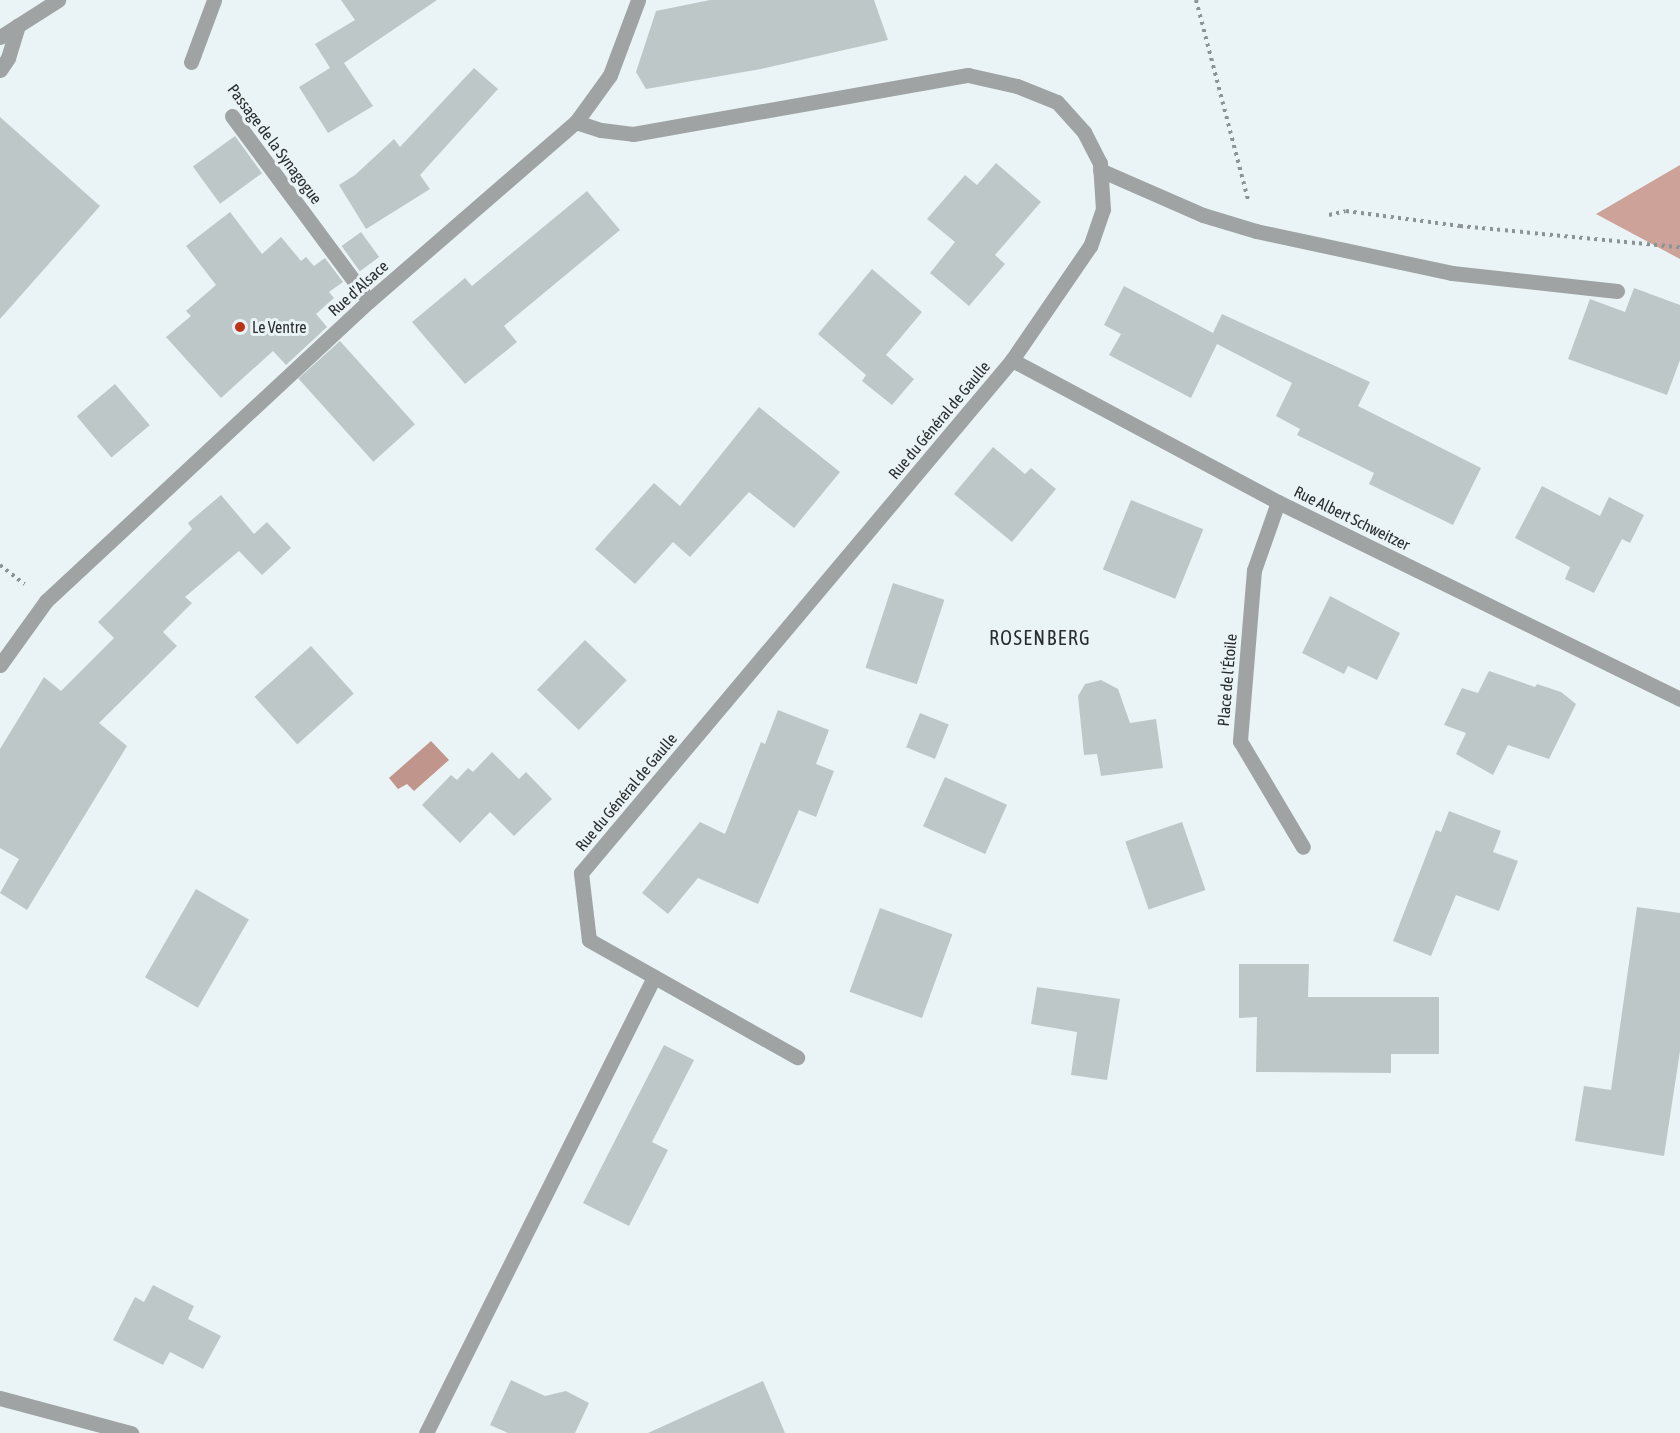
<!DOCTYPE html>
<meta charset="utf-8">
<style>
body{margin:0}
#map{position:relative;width:1680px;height:1433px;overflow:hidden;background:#eaf4f6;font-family:"Asap Condensed",sans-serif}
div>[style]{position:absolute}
.forest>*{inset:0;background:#cda298}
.water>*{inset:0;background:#c0958b}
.building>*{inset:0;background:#bdc7c8;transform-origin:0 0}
.path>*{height:4px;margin-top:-2px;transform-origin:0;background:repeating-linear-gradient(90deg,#8c9394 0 3px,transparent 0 7.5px)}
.service>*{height:15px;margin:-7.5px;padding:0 7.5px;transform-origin:7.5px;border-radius:7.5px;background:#9fa3a4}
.minor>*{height:15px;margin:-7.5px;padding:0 7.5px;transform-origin:7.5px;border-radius:7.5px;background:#9fa3a4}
.dots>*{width:16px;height:16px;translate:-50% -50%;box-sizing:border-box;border:3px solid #eaf4f6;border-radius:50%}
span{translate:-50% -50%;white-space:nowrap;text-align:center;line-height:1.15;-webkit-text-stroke:6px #eaf4f6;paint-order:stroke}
.street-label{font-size:16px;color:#282c2c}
.poi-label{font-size:16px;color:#282c2c}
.left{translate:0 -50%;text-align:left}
.quarter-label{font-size:20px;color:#282c2c;letter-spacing:1.5px}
</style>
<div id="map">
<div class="forest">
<div style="clip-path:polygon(1680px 165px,1680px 259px,1596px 214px)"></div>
</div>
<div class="water">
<div style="clip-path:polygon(431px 741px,449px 760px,414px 791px,407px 784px,398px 789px,389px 778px)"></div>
</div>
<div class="building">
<div style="clip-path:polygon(341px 0,437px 0,344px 63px,373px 106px,328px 133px,299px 87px,330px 68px,315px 44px,355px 20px)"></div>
<div style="clip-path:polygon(710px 0,874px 0,888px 40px,761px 69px,646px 89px,636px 72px,656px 11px)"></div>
<div style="clip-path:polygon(474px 68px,498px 89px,420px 175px,430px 189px,366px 229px,339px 185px,355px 175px,394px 139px,400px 147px)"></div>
<div style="clip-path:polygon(0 117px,100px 206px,0 319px)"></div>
<div style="left:235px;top:136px;width:46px;height:52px;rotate:54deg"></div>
<div style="clip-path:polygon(996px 163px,1041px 202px,995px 255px,1005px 264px,969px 306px,930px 273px,955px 242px,927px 219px,965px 175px,977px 185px)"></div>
<div style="clip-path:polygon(587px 191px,620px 230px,504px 326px,517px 342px,465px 384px,412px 322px,465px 278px,472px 286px)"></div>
<div style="clip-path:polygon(230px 212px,262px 254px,281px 237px,301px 261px,306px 257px,314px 266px,325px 258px,343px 282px,329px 292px,334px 298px,316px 314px,327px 327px,286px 365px,273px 351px,221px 398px,166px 337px,191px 316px,186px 311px,216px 285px,186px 246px)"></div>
<div style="left:361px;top:232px;width:31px;height:24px;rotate:54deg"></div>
<div style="clip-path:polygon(872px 269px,922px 312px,886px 355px,914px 379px,892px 405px,862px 381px,866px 375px,818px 334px)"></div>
<div style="clip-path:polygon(1124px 286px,1213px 333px,1222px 314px,1370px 382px,1358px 406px,1481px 468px,1453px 525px,1369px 484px,1374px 473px,1297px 435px,1300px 429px,1276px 416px,1292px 383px,1217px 344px,1191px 398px,1109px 355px,1121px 334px,1104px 325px)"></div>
<div style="clip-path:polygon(1634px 288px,1680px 305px,1680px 360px,1667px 395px,1568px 359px,1590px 299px,1625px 312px)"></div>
<div style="left:340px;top:341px;width:112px;height:56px;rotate:48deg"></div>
<div style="left:115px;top:384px;width:54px;height:50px;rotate:50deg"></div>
<div style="clip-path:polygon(759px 407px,840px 472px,794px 528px,749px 492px,690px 557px,673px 542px,635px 584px,595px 549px,654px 483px,680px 506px)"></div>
<div style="clip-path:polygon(993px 447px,1025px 474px,1031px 468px,1056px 489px,1012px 542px,954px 494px)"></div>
<div style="clip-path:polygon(1542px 486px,1600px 516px,1609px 497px,1644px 515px,1630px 543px,1622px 539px,1594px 593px,1565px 579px,1570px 567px,1515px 538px)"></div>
<div style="clip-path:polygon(221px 495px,254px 534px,267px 522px,291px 548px,262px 575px,239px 551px,185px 597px,192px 603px,163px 632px,177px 646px,99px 723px,127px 746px,27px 910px,0 893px,19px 859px,0 848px,0 749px,44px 677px,61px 691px,114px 638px,98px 622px,192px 529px,188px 523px)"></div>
<div style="left:1131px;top:500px;width:78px;height:75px;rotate:22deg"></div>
<div style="left:893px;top:583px;width:54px;height:89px;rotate:18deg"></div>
<div style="clip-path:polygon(1330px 596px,1400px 633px,1377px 680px,1348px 666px,1344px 674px,1302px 653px)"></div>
<div style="left:585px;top:640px;width:58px;height:69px;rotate:44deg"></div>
<div style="left:311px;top:646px;width:64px;height:76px;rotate:48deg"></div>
<div style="clip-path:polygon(1489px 671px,1535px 687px,1537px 684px,1561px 692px,1576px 704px,1549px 759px,1508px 745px,1493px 775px,1456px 754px,1466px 733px,1444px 725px,1462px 688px,1478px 693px)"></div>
<div style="clip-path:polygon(1101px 680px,1118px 689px,1130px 723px,1156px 719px,1163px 768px,1101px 776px,1097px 754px,1084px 755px,1078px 696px,1085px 684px)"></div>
<div style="clip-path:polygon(778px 710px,829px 730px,816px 764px,834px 771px,816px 817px,799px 810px,758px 904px,698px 878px,668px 914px,642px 893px,700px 822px,725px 834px,761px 742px,765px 744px)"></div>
<div style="left:920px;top:713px;width:31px;height:37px;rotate:22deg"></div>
<div style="clip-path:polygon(492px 752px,519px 779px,526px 772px,552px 799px,514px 836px,490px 812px,460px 843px,422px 805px,451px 775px,457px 780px,468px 768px,473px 772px)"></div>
<div style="left:945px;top:777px;width:68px;height:54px;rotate:24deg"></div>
<div style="clip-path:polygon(1449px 811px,1501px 831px,1493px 852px,1518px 861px,1499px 911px,1456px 895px,1431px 956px,1393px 941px,1436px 830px,1441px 832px)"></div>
<div style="left:1182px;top:822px;width:72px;height:60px;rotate:71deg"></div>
<div style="left:196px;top:889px;width:61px;height:102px;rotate:30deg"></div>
<div style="clip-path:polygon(1637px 907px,1680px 913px,1680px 1051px,1664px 1156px,1575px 1141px,1584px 1086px,1611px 1090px)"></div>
<div style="left:880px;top:908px;width:77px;height:89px;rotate:20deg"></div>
<div style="clip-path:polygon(1239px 964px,1309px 964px,1308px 997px,1439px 997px,1439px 1054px,1391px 1054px,1391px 1073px,1256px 1072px,1257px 1017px,1239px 1018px)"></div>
<div style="clip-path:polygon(1037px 987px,1120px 999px,1107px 1080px,1071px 1075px,1077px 1032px,1031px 1024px)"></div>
<div style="clip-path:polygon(664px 1045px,694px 1060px,652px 1142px,668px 1150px,629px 1226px,583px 1203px)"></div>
<div style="clip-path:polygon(153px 1285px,194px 1306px,188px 1319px,221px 1336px,203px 1369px,170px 1352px,163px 1365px,113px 1340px,135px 1297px,144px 1302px)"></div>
<div style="clip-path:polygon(511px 1380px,545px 1396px,566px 1391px,589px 1403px,575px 1433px,508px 1433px,490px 1425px)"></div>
<div style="clip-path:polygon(763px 1381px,785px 1433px,648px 1433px,727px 1397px)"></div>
</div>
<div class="path">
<div style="left:1196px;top:0;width:206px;rotate:75.4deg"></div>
<div style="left:1329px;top:215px;width:17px;rotate:-13deg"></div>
<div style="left:1346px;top:211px;width:115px;rotate:7.5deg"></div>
<div style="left:1460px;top:226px;width:221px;rotate:5.5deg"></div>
<div style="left:0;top:565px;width:31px;rotate:38deg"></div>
</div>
<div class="service">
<div style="left:191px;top:62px;width:66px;rotate:-69.6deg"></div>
<div style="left:0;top:70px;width:14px;rotate:-56deg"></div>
<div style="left:8px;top:58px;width:34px;rotate:-73deg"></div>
<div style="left:232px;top:116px;width:230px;rotate:53.5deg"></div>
<div style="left:1100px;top:170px;width:112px;rotate:23.6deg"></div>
<div style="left:1203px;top:215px;width:55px;rotate:16.8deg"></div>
<div style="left:1256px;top:231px;width:200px;rotate:12.1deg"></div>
<div style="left:1452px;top:273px;width:166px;rotate:6.2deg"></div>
<div style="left:426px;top:1433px;width:510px;rotate:-63.43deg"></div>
</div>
<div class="minor">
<div style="left:0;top:37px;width:69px;rotate:-32.5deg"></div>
<div style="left:576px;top:122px;width:26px;rotate:18deg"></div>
<div style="left:601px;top:130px;width:32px;rotate:7deg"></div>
<div style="left:633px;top:134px;width:340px;rotate:-10deg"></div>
<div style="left:968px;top:75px;width:50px;rotate:12.7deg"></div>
<div style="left:1017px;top:86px;width:43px;rotate:21.8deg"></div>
<div style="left:1057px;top:102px;width:40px;rotate:48deg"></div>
<div style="left:1084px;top:132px;width:35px;rotate:63deg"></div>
<div style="left:1100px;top:163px;width:46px;rotate:86.3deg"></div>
<div style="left:1103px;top:209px;width:39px;rotate:109deg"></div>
<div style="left:1090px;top:246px;width:138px;rotate:124.4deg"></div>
<div style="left:1012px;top:360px;width:670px;rotate:130.04deg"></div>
<div style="left:581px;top:873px;width:67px;rotate:83.2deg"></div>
<div style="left:589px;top:940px;width:239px;rotate:29.4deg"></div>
<div style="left:1012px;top:360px;width:302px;rotate:28.1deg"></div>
<div style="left:1278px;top:502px;width:448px;rotate:26.1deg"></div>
<div style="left:1278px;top:502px;width:72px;rotate:109.4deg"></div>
<div style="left:1254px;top:570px;width:172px;rotate:94.7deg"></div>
<div style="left:1240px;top:741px;width:123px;rotate:59.3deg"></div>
<div style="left:0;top:665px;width:79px;rotate:-54.3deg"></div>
<div style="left:46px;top:601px;width:441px;rotate:-42.9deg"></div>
<div style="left:369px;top:301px;width:274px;rotate:-40.9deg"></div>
<div style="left:576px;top:122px;width:58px;rotate:-54.1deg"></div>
<div style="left:610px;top:75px;width:80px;rotate:-69.5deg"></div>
<div style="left:0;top:1398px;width:136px;rotate:15deg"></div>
</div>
<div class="dots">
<div style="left:240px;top:327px;background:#be3318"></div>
</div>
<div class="street-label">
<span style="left:275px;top:144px;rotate:53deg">Passage de la Synagogue</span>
<span style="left:358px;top:288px;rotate:-42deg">Rue d'Alsace</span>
<span style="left:939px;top:420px;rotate:-50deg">Rue du Général de Gaulle</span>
<span style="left:1352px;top:518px;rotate:26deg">Rue Albert Schweitzer</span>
<span style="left:1227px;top:680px;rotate:-85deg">Place de l'Étoile</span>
<span style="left:626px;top:792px;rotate:-50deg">Rue du Général de Gaulle</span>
</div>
<div class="poi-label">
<span class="left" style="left:252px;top:327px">Le Ventre</span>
</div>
<div class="quarter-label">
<span style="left:1040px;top:637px">ROSENBERG</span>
</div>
</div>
